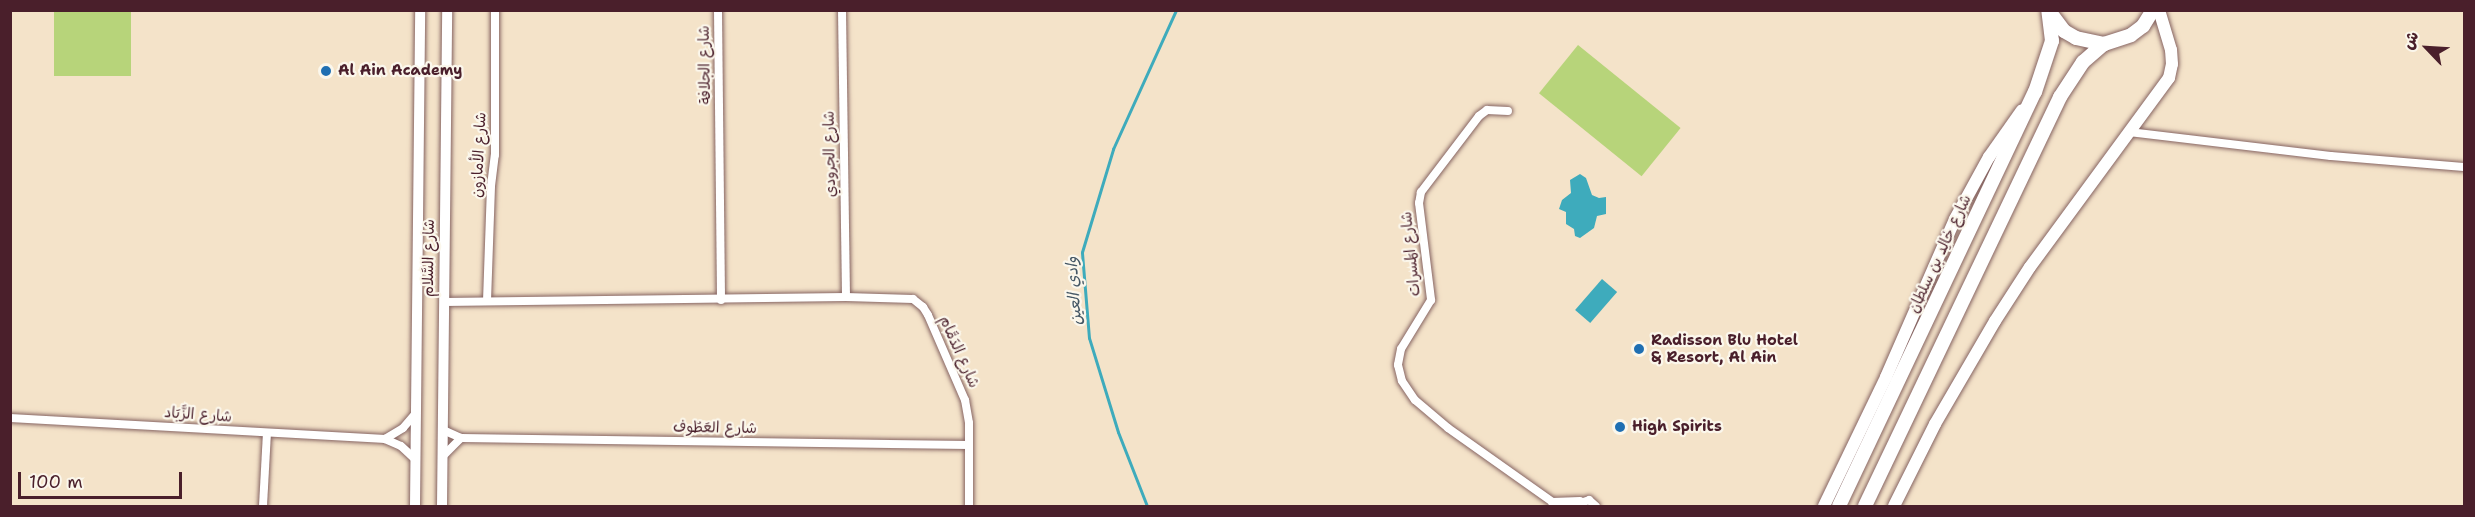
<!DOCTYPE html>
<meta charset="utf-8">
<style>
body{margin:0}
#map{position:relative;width:2475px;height:517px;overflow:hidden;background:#f4e3c9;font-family:"Shantell Sans","Playpen Sans Arabic",sans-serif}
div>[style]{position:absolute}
.green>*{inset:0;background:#b7d47a;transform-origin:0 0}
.water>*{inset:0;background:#3eabbc;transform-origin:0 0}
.stream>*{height:3px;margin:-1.5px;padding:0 1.5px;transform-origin:1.5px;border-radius:1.5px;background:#3eabbc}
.roads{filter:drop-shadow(0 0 2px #866462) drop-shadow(0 0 2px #866462)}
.minor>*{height:8px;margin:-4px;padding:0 4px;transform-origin:4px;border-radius:4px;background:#fff}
.tertiary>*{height:10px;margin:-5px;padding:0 5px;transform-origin:5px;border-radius:5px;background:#fff}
.secondary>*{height:12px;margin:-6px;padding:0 6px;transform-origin:6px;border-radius:6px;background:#fff}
.primary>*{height:14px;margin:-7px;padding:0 7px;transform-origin:7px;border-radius:7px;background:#fff}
.dots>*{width:16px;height:16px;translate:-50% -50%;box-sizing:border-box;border:3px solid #fbf7ec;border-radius:50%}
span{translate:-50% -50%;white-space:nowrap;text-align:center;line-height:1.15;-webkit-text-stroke:4.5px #fbf7ec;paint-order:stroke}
.street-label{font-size:15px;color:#4a1f2b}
.poi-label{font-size:15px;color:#4a1f2b;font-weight:700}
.left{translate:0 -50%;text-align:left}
.water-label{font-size:16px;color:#455765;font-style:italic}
.frame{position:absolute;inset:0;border:12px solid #4a1f2b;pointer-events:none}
.north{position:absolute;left:2397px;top:18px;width:60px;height:60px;-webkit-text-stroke:4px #fbf7ec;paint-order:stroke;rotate:295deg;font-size:16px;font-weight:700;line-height:24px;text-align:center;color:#4a1f2b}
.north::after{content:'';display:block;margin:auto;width:21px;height:27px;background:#4a1f2b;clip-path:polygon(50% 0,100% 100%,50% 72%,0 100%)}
.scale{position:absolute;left:18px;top:472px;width:164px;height:27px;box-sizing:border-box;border:3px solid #4a1f2b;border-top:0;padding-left:8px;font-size:18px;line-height:21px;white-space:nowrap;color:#4a1f2b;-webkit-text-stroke:4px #fbf7ec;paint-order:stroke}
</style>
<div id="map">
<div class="green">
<div style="left:54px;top:11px;width:77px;height:65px"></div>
<div style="left:1578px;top:45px;width:132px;height:62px;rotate:39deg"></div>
</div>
<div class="water">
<div style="clip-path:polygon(1580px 174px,1586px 178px,1592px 195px,1599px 198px,1606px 197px,1606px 214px,1597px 216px,1594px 228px,1580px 238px,1575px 236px,1574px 229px,1566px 224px,1566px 212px,1559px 209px,1562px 200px,1571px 193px,1570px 180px)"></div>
<div style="left:1602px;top:279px;width:20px;height:41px;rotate:41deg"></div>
</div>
<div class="stream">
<div style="left:1147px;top:506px;width:79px;rotate:-111.4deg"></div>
<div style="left:1118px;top:432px;width:98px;rotate:-107.1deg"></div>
<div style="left:1089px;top:338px;width:86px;rotate:-94.7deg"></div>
<div style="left:1082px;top:252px;width:108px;rotate:-73.2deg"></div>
<div style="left:1113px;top:149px;width:153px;rotate:-65.6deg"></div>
</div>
<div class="roads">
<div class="minor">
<div style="left:718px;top:10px;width:290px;rotate:89.4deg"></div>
<div style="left:842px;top:10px;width:287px;rotate:89.2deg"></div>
<div style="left:1508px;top:111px;width:21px;rotate:-177deg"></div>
<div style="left:1487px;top:110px;width:10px;rotate:143deg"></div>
<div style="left:1479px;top:116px;width:96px;rotate:127.3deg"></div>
<div style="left:1421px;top:192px;width:11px;rotate:100deg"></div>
<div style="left:1419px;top:203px;width:98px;rotate:82.9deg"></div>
<div style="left:1431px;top:300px;width:57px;rotate:121.5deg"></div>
<div style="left:1401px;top:349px;width:16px;rotate:101deg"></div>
<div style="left:1398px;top:365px;width:16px;rotate:76deg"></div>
<div style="left:1402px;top:381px;width:23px;rotate:56deg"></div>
<div style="left:1415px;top:400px;width:43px;rotate:40.3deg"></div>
<div style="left:1448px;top:428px;width:135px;rotate:35.3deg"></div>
<div style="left:2129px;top:132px;width:203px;rotate:6.8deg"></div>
<div style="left:2331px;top:156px;width:133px;rotate:4.7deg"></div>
<div style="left:487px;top:301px;width:115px;rotate:-88deg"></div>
<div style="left:491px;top:186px;width:31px;rotate:-83deg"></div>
<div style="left:495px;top:155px;width:145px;rotate:-90deg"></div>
<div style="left:444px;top:302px;width:402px;rotate:-0.7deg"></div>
<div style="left:846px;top:297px;width:67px;rotate:1.7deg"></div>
<div style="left:913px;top:299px;width:13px;rotate:39deg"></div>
<div style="left:923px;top:307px;width:9px;rotate:58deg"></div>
<div style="left:928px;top:315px;width:93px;rotate:66.5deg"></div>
<div style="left:965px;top:400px;width:23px;rotate:80deg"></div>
<div style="left:969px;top:423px;width:83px;rotate:90deg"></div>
<div style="left:10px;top:418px;width:376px;rotate:3.2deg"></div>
<div style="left:385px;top:439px;width:17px;rotate:24deg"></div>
<div style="left:401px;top:446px;width:18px;rotate:43deg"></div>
<div style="left:443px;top:430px;width:20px;rotate:24deg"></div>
<div style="left:461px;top:438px;width:508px;rotate:0.79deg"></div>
<div style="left:385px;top:439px;width:21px;rotate:-31deg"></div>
<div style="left:403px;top:428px;width:20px;rotate:-49deg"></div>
<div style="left:444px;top:455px;width:24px;rotate:-45deg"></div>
<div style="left:1552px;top:502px;width:28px;rotate:-2deg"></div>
<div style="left:1577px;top:504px;width:13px;rotate:-18deg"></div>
<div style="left:1589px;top:500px;width:9px;rotate:41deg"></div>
<div style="left:263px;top:506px;width:73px;rotate:-86.9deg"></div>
</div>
<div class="tertiary">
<div style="left:415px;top:506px;width:496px;rotate:-89.4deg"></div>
<div style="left:442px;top:506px;width:496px;rotate:-89.4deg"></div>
</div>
<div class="secondary">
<div style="left:1824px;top:506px;width:143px;rotate:-64.3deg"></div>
<div style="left:1886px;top:377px;width:172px;rotate:-66.4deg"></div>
<div style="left:1955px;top:219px;width:71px;rotate:-61.3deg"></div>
<div style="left:1989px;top:157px;width:57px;rotate:-54.9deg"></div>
<div style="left:1894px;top:506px;width:92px;rotate:-63.4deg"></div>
<div style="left:1935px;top:424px;width:119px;rotate:-59.8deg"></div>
<div style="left:1995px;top:321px;width:64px;rotate:-57.1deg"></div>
<div style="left:2030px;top:267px;width:235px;rotate:-53.7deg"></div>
<div style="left:2169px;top:78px;width:14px;rotate:-78deg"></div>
<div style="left:2172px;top:64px;width:14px;rotate:-94deg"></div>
<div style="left:2171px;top:50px;width:42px;rotate:-106.7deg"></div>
</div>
<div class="primary">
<div style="left:2052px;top:15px;width:20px;rotate:53deg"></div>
<div style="left:2064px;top:31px;width:14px;rotate:30deg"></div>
<div style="left:2076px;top:38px;width:29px;rotate:12deg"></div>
<div style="left:2104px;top:44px;width:28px;rotate:-18deg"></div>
<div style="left:2131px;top:35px;width:15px;rotate:-37deg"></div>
<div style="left:2143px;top:26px;width:19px;rotate:-58deg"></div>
<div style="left:1839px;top:506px;width:458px;rotate:-64.7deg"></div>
<div style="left:2035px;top:92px;width:54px;rotate:-71.6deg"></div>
<div style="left:2052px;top:41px;width:31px;rotate:-97deg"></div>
<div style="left:1865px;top:506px;width:453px;rotate:-64.5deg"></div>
<div style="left:2060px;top:97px;width:42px;rotate:-56.7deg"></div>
<div style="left:2083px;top:62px;width:28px;rotate:-41deg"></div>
</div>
</div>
<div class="dots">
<div style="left:326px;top:71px;background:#1f6fb2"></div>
<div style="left:1639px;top:349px;background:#1f6fb2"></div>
<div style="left:1620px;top:427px;background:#1f6fb2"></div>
</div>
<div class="street-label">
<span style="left:705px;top:65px;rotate:-91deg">شارع الجلافة</span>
<span style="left:830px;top:154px;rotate:-91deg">شارع الجرودي</span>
<span style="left:479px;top:155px;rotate:-87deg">شارع الأمازون</span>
<span style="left:1411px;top:254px;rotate:-96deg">شارع المَسرات</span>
<span style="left:1940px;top:254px;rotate:-65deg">شارع خالِد بن سلطان</span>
<span style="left:429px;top:258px;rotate:-89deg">شارع السَّلام</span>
<span style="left:959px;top:352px;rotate:66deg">شارع الدَمَّام</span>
<span style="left:198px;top:415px;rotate:4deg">شارع الزَّبَاد</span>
<span style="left:715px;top:428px;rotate:1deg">شارع العَطُوف</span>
</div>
<div class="poi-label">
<span class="left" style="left:338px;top:71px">Al Ain Academy</span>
<span class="left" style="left:1651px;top:349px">Radisson Blu Hotel<br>&amp; Resort, Al Ain</span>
<span class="left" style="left:1632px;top:427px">High Spirits</span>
</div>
<div class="water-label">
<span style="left:1074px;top:291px;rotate:-94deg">وادي العين</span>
</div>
<div class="frame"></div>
<div class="north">ش</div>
<div class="scale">100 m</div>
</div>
